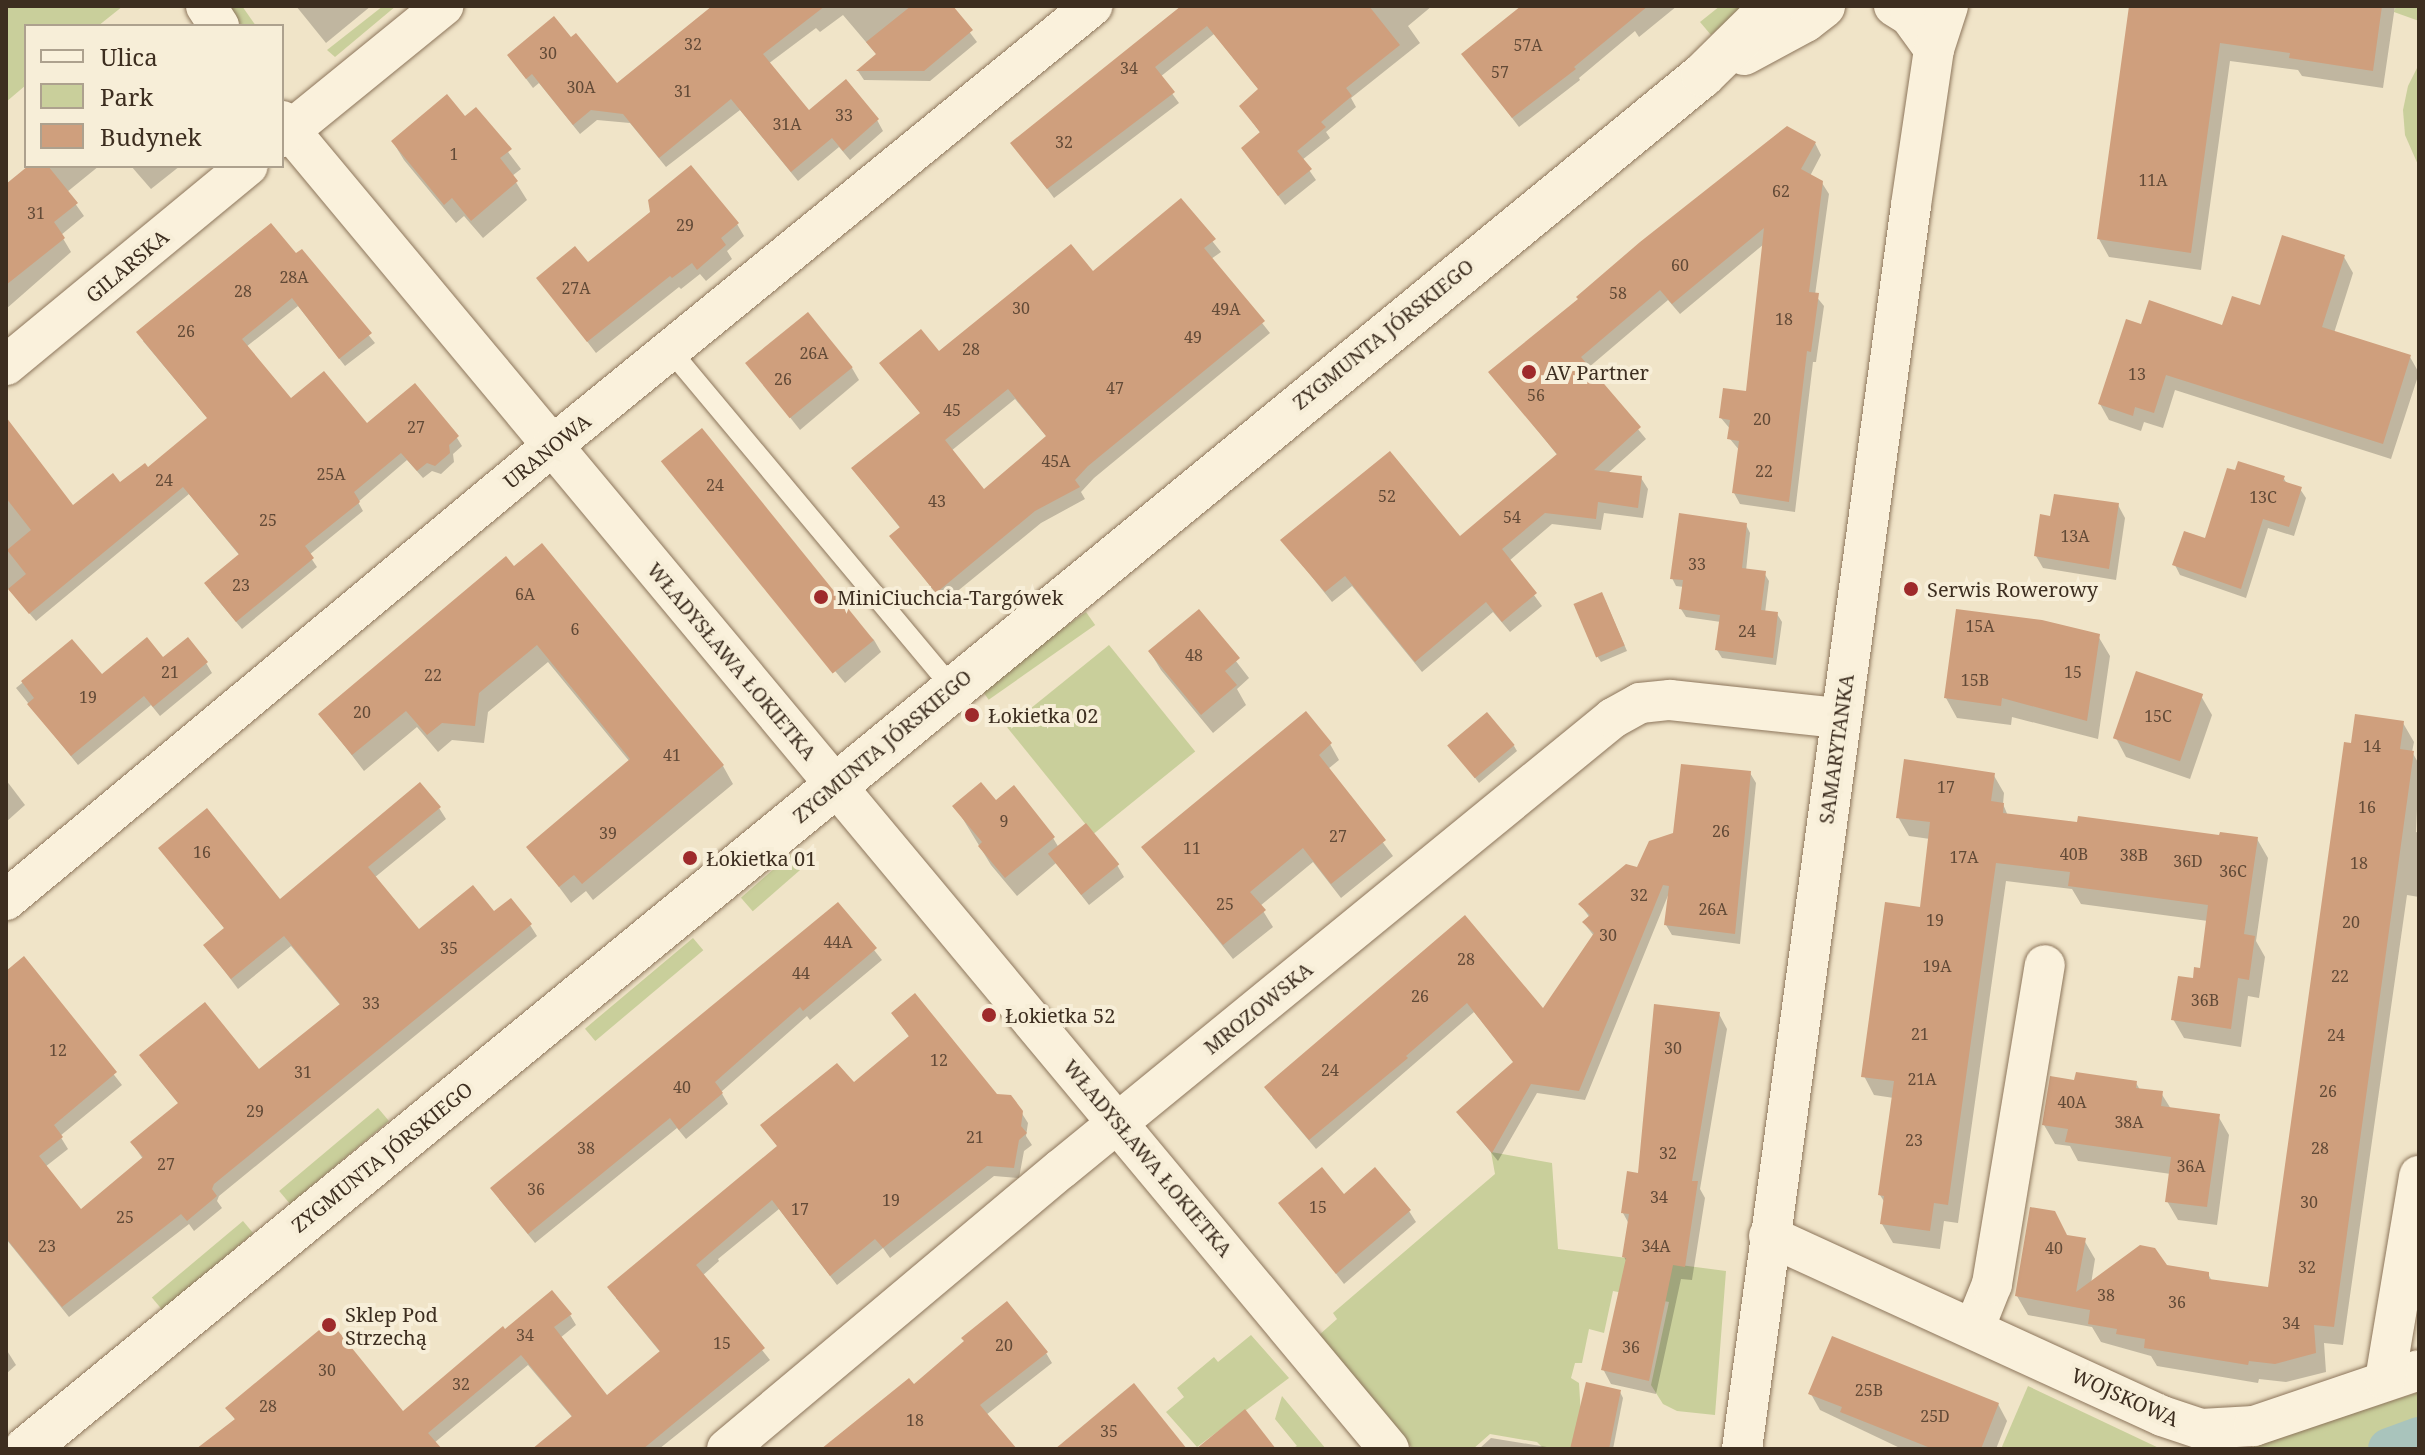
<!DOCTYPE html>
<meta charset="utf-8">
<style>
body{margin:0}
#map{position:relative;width:2425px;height:1455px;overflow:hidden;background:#f0e4c8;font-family:"Noto Serif",serif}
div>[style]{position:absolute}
.green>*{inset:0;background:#c9cf9b;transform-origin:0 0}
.shadow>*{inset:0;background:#0003}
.canal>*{height:42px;margin:-21px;padding:0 21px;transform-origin:21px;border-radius:21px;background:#a9c4bc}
.building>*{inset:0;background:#cf9f7d;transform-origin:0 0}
.roads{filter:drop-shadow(0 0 2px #8d765c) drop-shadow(0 0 2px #8d765c)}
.lane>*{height:20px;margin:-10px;padding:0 10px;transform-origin:10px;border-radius:10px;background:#faf1dc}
.street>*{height:40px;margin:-20px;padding:0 20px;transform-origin:20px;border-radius:20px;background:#faf1dc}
.secondary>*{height:44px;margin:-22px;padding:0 22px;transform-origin:22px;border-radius:22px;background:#faf1dc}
.dots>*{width:22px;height:22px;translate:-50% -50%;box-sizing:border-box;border:4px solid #f7eed8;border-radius:50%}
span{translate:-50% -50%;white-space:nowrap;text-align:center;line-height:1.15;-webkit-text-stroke:8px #f7eed8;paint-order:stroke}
.number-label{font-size:16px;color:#624a37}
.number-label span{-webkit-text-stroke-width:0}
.street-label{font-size:20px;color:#3d2e20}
.poi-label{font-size:20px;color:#3d2e20}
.left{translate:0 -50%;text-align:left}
.frame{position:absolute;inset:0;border:8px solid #3d2e20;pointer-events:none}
.legend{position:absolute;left:24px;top:24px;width:260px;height:144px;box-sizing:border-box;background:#f7eed8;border:2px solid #ada18e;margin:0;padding:10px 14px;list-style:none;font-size:24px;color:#3d2e20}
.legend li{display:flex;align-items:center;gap:16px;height:40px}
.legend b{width:40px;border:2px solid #ada18e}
</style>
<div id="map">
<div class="green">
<div style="clip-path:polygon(6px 6px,123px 6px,98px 26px,26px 26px,26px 85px,6px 102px)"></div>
<div style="clip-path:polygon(228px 6px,242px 6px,256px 26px,242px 26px)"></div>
<div style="clip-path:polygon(383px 6px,396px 6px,335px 57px,327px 50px)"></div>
<div style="clip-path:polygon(1720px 6px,1745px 6px,1711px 35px,1700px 22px)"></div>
<div style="clip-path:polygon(2396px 6px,2419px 6px,2419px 21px,2394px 12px)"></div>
<div style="clip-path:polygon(2419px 64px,2419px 167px,2405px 135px,2403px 110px,2408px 86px)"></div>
<div style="left:1086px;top:612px;width:16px;height:130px;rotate:55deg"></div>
<div style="left:1109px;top:645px;width:137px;height:131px;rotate:51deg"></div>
<div style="left:790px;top:855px;width:18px;height:65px;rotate:49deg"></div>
<div style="left:693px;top:938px;width:16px;height:141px;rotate:50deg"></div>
<div style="left:378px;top:1108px;width:17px;height:129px;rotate:50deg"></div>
<div style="clip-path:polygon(1491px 1152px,1552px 1163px,1558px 1249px,1726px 1271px,1715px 1415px,1677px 1411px,1663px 1404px,1651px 1385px,1669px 1302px,1613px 1291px,1604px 1333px,1589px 1329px,1582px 1363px,1575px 1363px,1571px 1378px,1579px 1383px,1583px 1449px,1544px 1449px,1537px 1442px,1490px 1434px,1473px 1449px,1413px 1449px,1318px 1336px,1337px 1319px,1333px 1313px,1495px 1174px)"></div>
<div style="left:243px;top:1221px;width:16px;height:119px;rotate:50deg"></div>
<div style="clip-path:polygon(1251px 1335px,1289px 1378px,1197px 1447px,1166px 1412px,1184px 1397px,1177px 1388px,1214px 1357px,1218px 1362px)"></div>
<div style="clip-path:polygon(2028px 1386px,2161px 1449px,2001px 1449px)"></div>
<div style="clip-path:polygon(2419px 1392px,2419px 1427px,2363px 1449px,2207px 1449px,2249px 1447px)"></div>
<div style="clip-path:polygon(1282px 1396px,1326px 1449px,1291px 1449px,1297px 1446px,1275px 1419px)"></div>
</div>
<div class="shadow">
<div style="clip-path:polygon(296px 6px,371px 6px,326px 43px)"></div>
<div style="clip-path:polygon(717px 6px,950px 6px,977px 42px,930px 81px,864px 80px,858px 71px,877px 55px,843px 15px,820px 32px,816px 28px,768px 64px,809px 113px,877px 120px,883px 131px,850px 160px,839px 147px,798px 181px,740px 110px,666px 167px,630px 123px,597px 120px,580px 134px,539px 83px,533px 88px,509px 56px,617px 86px)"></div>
<div style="clip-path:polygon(1182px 6px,1432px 6px,1408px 26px,1420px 43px,1351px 98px,1356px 107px,1326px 132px,1330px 138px,1302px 160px,1316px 180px,1285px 205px,1243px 149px,1261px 134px,1241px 106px,1260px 91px,1214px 34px,1160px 77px,1179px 103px,1054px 198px,1019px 151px)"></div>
<div style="clip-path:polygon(1524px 6px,1677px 6px,1639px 37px,1635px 31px,1579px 78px,1580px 80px,1519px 127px,1463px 54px)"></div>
<div style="clip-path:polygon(2131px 6px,2395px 6px,2383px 88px,2302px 76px,2298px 70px,2230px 61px,2201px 270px,2109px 257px,2099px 239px)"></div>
<div style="clip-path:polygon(476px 110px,521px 169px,512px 176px,527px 200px,483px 238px,464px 216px,456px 223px,404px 160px,393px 142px,465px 119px)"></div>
<div style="clip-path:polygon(1815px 143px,1821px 155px,1810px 176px,1822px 183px,1829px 194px,1815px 295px,1824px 306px,1816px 362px,1813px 362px,1795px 512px,1740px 504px,1734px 493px,1740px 451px,1730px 439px,1731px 430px,1721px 418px,1748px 393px,1764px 244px,1680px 314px,1668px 300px,1588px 368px,1646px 439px,1608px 473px,1641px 478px,1648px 489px,1643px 518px,1604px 513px,1601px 530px,1552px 524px,1509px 561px,1542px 606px,1510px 632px,1493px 612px,1422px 672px,1352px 586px,1332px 602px,1283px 541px,1460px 539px,1558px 456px,1491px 372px)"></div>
<div style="clip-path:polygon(30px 166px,99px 166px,67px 192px,84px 216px,61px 235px,71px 252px,6px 309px,6px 186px)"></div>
<div style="clip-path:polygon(131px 166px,180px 166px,151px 189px)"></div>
<div style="clip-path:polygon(evenodd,1180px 201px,1221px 252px,1211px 259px,1270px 333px,1094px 478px,1081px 492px,1085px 499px,1041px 523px,943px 603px,892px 536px,901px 529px,853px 469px,921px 414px,881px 363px,939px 354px,1093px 274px,1180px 201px,1015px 399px,1047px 437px,984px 492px,951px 451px,1015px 399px)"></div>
<div style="clip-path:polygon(652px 212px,737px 224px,744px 236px,727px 251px,732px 259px,706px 281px,700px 274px,681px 289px,679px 287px,596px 353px,538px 278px,587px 264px)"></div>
<div style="clip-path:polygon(301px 252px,375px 343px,345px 366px,298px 306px,246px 347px,291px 400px,367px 425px,457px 438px,462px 446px,453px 454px,454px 462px,441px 474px,432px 471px,423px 478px,407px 460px,358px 502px,363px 511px,309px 555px,317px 567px,242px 629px,211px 592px,240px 556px,189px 494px,36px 621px,6px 586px,6px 443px,73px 508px,148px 470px,209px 420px,143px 341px)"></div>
<div style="clip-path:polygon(2344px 257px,2353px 273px,2334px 333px,2410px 357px,2419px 373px,2391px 459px,2175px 390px,2163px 428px,2144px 422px,2141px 431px,2109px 420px,2100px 404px,2142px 327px,2223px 327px)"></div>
<div style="clip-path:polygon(748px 364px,852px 368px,859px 380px,800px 430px)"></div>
<div style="clip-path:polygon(663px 463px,874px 640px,881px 652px,845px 683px)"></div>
<div style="clip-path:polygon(2283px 477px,2287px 484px,2300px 489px,2306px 498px,2294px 536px,2268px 528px,2246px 598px,2180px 575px,2175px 565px)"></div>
<div style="clip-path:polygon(2118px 505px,2125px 518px,2116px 580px,2043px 568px,2036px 556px,2052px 518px)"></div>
<div style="clip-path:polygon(1746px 525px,1750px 533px,1746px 571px,1764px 573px,1769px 581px,1765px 613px,1777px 614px,1782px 622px,1776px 665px,1722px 658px,1717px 650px,1721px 622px,1686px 617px,1681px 609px,1684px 587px,1676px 586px,1672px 578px)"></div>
<div style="clip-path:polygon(541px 546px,723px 766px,733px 784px,593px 900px,586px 891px,571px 903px,529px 847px,630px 762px,548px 662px,488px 712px,484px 743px,452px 740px,438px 752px,417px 727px,364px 771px,320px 714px)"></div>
<div style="clip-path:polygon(1605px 600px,1627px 651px,1601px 662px,1597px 656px)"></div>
<div style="clip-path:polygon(1198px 612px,1249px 678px,1237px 689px,1246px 705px,1213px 733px,1161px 670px,1150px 652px)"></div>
<div style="clip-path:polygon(2098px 636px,2110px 656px,2098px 739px,2012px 717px,2011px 725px,1957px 718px,1946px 698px)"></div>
<div style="clip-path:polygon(72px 642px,102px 677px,162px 660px,206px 663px,212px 673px,160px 716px,151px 705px,78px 765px,16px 688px)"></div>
<div style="clip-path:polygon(2201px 696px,2212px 715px,2190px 779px,2126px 757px,2116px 738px)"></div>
<div style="clip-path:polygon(2403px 723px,2414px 742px,2412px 752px,2419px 764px,2416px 832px,2419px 833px,2419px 897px,2407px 895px,2343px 1345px,2324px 1343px,2326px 1372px,2286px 1382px,2259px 1379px,2258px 1383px,2157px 1366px,2151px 1356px,2101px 1342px,2092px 1327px,2028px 1315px,2017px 1296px,2067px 1237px,2084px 1240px,2095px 1259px,2091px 1284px,2166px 1267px,2208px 1274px,2212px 1281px,2270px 1289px,2353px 745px)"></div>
<div style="clip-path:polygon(1330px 744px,1339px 760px,1328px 769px,1393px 856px,1341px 898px,1313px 862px,1260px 906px,1273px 927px,1233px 959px,1144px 847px)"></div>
<div style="clip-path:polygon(1514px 746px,1517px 751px,1479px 783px,1455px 751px)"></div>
<div style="clip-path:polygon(1750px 773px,1756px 783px,1740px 944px,1672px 935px,1666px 925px,1669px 893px,1585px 1100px,1537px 1093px,1498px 1161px,1458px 1112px,1515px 1063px,1474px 1012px,1316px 1149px,1273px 1098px,1267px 1088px,1465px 918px,1543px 1012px,1594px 936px,1584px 923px,1590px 918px,1580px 904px,1638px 870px)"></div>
<div style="clip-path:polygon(1993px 774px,2004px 793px,2003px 804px,2008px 816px,2257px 839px,2268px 858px,2256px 941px,2265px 957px,2259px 998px,2248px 996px,2241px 1047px,2184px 1038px,2173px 1019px,2202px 971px,2208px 921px,2081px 904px,2072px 889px,2006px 881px,1958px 1223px,1944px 1221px,1940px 1249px,1893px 1243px,1882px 1224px,1885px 1203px,1880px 1195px,1894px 1098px,1874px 1095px,1864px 1076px,1922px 909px,1930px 839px,1909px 836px,1898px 817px)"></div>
<div style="clip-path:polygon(6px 780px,25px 805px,6px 822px)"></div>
<div style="clip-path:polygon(996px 803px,1053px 838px,1059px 848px,1117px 865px,1124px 877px,1089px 905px,1056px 863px,1017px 896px,991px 865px,955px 806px)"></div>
<div style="clip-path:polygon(439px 808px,446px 819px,374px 878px,419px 932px,494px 914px,530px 925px,537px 936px,219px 1196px,217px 1201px,222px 1208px,194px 1231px,189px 1224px,69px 1317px,6px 1239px,6px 974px,23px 959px,122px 1085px,60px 1136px,68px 1149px,45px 1167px,80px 1212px,143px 1159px,132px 1143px,179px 1104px,148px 1066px,259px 1072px,341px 1006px,291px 946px,238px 989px,205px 945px,225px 929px,161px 849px,280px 902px)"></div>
<div style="clip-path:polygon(838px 905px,882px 960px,810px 1020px,807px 1016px,721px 1092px,728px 1104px,686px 1139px,677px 1128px,535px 1243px,499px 1199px)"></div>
<div style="clip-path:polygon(893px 1013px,996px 1096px,1021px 1112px,1028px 1123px,1026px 1136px,1032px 1145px,1024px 1151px,1019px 1178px,994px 1176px,890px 1258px,883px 1248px,837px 1285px,779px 1209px,718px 1259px,719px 1261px,702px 1276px,770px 1360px,659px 1449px,535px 1449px,573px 1418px,528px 1365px,434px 1443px,439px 1449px,200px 1449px,236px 1421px,228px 1408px,402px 1414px,505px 1332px,570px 1315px,576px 1325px,560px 1338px,606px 1398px,661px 1353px,616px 1298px,778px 1147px,762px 1125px,853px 1085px,910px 1038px)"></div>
<div style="clip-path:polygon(1719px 1014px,1727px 1029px,1700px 1189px,1705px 1198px,1692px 1280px,1681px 1279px,1656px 1394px,1611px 1384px,1603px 1369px,1627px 1262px,1624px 1257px,1629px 1224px,1623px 1213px)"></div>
<div style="clip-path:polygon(2076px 1082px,2136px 1083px,2140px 1090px,2161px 1093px,2171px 1109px,2218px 1116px,2229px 1135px,2217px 1225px,2178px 1220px,2167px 1201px,2171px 1174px,2078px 1161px,2070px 1146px,2055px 1144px,2044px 1125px)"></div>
<div style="clip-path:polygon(1343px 1197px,1409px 1211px,1416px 1222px,1344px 1284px,1281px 1203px)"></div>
<div style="clip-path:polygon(6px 1349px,16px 1365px,6px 1374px)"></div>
<div style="clip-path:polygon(1046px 1353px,1052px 1363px,986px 1415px,1014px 1449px,825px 1449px,913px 1387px)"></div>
<div style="clip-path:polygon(1620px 1392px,1623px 1398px,1613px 1449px,1574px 1449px)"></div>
<div style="clip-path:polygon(1811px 1394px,1998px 1404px,2007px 1421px,1996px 1449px,1902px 1449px,1820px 1410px)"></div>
<div style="clip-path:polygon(1491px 1438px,1559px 1449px,1479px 1449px)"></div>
</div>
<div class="canal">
<div style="left:2389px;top:1449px;width:32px;rotate:-20deg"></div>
</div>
<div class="building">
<div style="clip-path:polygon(712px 6px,825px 6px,763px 54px,809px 110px,846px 79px,879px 119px,843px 151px,832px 138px,791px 172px,731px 99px,659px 158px,623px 114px,591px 110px,573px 125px,532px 74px,526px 79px,507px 55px,554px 16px,571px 37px,576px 33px,617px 83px)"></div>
<div style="clip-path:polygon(911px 6px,953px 6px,973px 30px,924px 71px,856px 71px,876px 54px,866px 42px)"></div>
<div style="clip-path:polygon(1181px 6px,1369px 6px,1400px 45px,1346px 88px,1352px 96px,1321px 122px,1326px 127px,1297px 151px,1312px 169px,1278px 196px,1241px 148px,1260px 132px,1239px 106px,1258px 89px,1207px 26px,1155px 67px,1175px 92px,1047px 189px,1010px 143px)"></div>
<div style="clip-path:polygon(1521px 6px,1648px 6px,1574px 67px,1576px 69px,1512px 118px,1461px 54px)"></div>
<div style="clip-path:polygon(2129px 6px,2382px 6px,2373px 71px,2289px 58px,2290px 53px,2220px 43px,2191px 253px,2097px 239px)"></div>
<div style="clip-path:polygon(447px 94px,465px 116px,476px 107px,512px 149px,500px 158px,518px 181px,471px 221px,452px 198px,444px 205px,391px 141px)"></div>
<div style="clip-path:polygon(1787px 126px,1816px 142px,1801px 169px,1823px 181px,1809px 292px,1819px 293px,1811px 352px,1807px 351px,1789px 502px,1732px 493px,1739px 441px,1727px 439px,1730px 420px,1719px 418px,1723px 388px,1746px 391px,1764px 228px,1672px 304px,1660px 290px,1581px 357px,1641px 427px,1594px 470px,1642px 476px,1638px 508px,1598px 502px,1596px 519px,1545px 513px,1502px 549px,1537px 593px,1502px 622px,1486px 602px,1415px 662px,1345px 576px,1325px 592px,1280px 540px,1390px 451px,1460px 536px,1557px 454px,1488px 372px,1578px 299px,1576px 297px,1640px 242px)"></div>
<div style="clip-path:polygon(691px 165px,739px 223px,721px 238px,726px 245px,697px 270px,692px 263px,672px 278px,670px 276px,587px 342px,536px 278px,575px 246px,588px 262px,650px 212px,648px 200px)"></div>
<div style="clip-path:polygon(28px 166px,48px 166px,78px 203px,54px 222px,65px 238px,6px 285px,6px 184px)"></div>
<div style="clip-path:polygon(evenodd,1181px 198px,1216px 239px,1204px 248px,1265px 321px,1088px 466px,1075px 480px,1080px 487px,1035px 511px,936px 593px,889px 536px,900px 527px,851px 468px,920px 413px,879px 363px,921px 329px,939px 351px,1071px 244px,1093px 271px,1181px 198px,1008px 389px,1046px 436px,984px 489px,945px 440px,1008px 389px)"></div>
<div style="clip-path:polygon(271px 223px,296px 253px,302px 249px,372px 333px,339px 359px,292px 298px,242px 339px,291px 398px,324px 371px,367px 423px,415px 383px,459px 436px,449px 445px,450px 453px,435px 466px,427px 463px,417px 471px,401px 453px,354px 492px,360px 502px,305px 546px,314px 558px,236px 622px,204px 583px,239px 554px,183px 487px,29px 614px,8px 589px,26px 574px,7px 550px,31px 530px,6px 498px,6px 417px,73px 505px,113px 473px,120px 482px,145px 463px,148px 467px,207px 418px,136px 332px)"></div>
<div style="clip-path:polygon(2282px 235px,2345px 255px,2322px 327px,2411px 355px,2383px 444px,2166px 375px,2154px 413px,2135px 407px,2133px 416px,2098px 404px,2126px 319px,2141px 324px,2149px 300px,2222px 325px,2232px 296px,2260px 305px)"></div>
<div style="left:808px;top:312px;width:71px;height:81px;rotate:51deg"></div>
<div style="left:702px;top:428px;width:273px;height:53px;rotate:51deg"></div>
<div style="clip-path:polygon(2238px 461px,2285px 476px,2283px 481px,2302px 487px,2289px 527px,2263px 519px,2241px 589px,2172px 565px,2184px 531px,2205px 538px,2227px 468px,2235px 470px)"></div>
<div style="clip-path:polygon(2054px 494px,2119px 503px,2109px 569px,2034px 556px,2040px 514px,2050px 516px)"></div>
<div style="clip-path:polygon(1679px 513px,1747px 523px,1742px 568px,1766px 571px,1761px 610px,1778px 612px,1773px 658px,1715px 650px,1720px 615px,1679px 609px,1683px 580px,1670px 579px)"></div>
<div style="clip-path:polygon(542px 543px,724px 765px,582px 884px,574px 875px,559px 887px,526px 847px,630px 759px,537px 645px,479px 693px,475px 726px,442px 723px,427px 735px,406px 711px,352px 755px,318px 714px,506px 556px,514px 566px)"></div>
<div style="left:1602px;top:592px;width:58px;height:31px;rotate:67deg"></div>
<div style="clip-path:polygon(1199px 609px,1240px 658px,1225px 671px,1237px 685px,1201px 715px,1148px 651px)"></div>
<div style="clip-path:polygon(1956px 609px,2042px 620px,2100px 634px,2087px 721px,2002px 698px,2001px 706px,1944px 698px)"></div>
<div style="clip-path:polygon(147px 637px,163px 657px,188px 637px,208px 662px,153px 707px,144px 696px,71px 756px,27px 704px,34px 698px,21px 681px,72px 639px,102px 674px)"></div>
<div style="left:2136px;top:671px;width:71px;height:71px;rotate:19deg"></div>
<div style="clip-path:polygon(1306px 711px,1332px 743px,1319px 755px,1386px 840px,1331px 884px,1303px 848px,1250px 892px,1266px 910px,1223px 945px,1141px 847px)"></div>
<div style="left:1487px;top:712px;width:43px;height:52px;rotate:50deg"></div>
<div style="clip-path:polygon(2355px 714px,2404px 721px,2400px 749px,2414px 751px,2334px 1327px,2314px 1325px,2316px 1353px,2275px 1364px,2249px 1361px,2248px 1365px,2144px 1348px,2145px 1339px,2116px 1334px,2117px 1329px,2088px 1324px,2090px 1310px,2015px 1296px,2030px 1207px,2055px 1211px,2067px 1235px,2086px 1238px,2076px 1292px,2140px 1245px,2155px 1248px,2167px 1265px,2209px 1272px,2209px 1279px,2268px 1287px,2344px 742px,2351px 743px)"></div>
<div style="clip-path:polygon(1904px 759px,1995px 773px,1991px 801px,2004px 803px,2003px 813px,2077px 822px,2078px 816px,2219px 835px,2220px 832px,2258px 837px,2244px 934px,2255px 936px,2249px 980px,2238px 978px,2231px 1029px,2171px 1020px,2178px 976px,2193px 978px,2194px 967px,2200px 968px,2208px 905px,2068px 886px,2070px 872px,1996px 863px,1948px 1205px,1934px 1203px,1930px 1231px,1880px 1224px,1884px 1196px,1878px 1195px,1894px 1081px,1861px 1077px,1885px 902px,1920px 907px,1930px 822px,1896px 818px)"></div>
<div style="clip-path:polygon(1681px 764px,1751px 771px,1735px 934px,1664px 925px,1669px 886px,1663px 885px,1579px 1091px,1531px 1084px,1492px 1153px,1456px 1112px,1513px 1062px,1467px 1003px,1406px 1056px,1408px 1058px,1309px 1140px,1264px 1087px,1465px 915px,1543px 1008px,1594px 933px,1582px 922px,1590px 915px,1578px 904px,1626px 864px,1637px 867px,1649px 841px,1673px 833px)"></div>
<div style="clip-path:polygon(420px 782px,441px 807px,368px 867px,419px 929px,473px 885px,494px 911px,511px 898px,532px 924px,214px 1184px,212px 1189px,217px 1196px,187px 1221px,181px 1214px,62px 1307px,6px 1238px,6px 971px,24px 956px,117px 1072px,54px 1125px,63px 1137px,39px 1156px,81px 1209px,143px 1157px,130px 1142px,178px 1103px,139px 1055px,205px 1002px,259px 1069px,340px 1004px,284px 936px,231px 979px,203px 945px,224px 928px,158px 848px,207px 808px,280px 899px)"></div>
<div style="clip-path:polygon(981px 782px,996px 800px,1014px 785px,1055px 837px,1005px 878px,978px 846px,982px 842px,952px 806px)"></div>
<div style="left:1086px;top:823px;width:53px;height:49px;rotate:51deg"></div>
<div style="clip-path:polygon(838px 902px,877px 948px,803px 1011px,800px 1007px,715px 1082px,723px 1093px,679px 1130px,670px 1118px,528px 1234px,490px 1188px)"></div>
<div style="clip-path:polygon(915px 993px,997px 1094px,1011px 1095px,1023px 1111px,1021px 1126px,1027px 1133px,1019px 1140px,1014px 1168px,987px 1166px,883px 1248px,875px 1239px,830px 1276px,772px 1200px,696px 1265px,765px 1348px,643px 1449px,532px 1449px,572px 1416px,521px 1355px,428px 1433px,442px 1449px,196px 1449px,235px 1419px,225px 1408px,330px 1321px,403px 1411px,503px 1326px,505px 1329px,552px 1290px,572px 1314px,554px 1327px,607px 1395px,660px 1351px,607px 1287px,777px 1146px,760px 1125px,837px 1063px,854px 1082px,909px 1036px,891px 1013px)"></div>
<div style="clip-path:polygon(1654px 1004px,1720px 1012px,1692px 1181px,1698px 1181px,1685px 1267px,1673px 1265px,1649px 1381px,1601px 1370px,1626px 1258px,1622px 1257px,1629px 1214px,1621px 1213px,1627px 1171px,1638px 1173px)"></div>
<div style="clip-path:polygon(2076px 1072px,2137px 1081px,2136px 1088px,2163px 1091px,2161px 1106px,2220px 1114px,2207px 1207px,2165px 1202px,2171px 1157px,2065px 1142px,2068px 1129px,2042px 1125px,2050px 1076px,2074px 1080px)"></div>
<div style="clip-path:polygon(1322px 1167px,1344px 1194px,1375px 1167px,1411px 1210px,1336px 1274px,1278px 1203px)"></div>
<div style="clip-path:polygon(1007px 1301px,1048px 1352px,980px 1405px,1017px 1449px,821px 1449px,909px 1378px,914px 1384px,964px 1341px,961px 1338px)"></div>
<div style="clip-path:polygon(1832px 1336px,1999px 1403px,1981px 1449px,1933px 1449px,1840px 1412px,1842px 1407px,1808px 1394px)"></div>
<div style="clip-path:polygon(1586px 1382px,1621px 1390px,1609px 1449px,1570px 1449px)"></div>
<div style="clip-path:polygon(1134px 1383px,1187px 1449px,1055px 1449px,1116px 1398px)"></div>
<div style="clip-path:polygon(1245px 1409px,1276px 1449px,1196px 1449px)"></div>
</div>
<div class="roads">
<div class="lane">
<div style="left:670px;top:350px;width:441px;rotate:50.1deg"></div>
</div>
<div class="street">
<div style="left:206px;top:6px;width:24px;rotate:57deg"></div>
<div style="left:1894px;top:6px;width:19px;rotate:32deg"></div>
<div style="left:1910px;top:16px;width:41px;rotate:54deg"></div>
<div style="left:282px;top:121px;width:1729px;rotate:50.19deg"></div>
<div style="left:282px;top:137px;width:208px;rotate:-39.1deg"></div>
<div style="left:6px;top:365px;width:313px;rotate:-39.5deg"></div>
<div style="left:6px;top:900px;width:710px;rotate:-39.74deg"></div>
<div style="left:552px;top:446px;width:697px;rotate:-39.17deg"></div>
<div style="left:1769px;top:1236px;width:432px;rotate:24.6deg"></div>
<div style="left:2162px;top:1416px;width:41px;rotate:18.4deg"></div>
<div style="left:2201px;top:1429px;width:53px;rotate:-3.2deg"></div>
<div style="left:2254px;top:1426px;width:174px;rotate:-18.7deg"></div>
<div style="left:1974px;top:1329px;width:48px;rotate:-68.2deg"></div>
<div style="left:1992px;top:1284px;width:323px;rotate:-80.6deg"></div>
<div style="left:2385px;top:1380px;width:207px;rotate:-80.5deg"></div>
<div style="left:727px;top:1449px;width:436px;rotate:-40deg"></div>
<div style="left:1061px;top:1169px;width:713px;rotate:-39.25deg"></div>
<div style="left:1613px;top:718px;width:31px;rotate:-29deg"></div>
<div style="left:1640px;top:703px;width:30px;rotate:-6deg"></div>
<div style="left:1670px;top:700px;width:170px;rotate:6.1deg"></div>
<div style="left:1742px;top:1449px;width:1255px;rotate:-82.26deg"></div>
<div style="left:1911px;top:205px;width:158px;rotate:-81.6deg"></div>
<div style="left:1934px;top:49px;width:45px;rotate:-72deg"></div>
</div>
<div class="secondary">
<div style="left:1744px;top:53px;width:69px;rotate:-28.4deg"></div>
<div style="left:1805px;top:20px;width:23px;rotate:-38deg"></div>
<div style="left:26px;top:1449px;width:2168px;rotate:-39.33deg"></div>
<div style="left:1703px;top:75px;width:98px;rotate:-44.6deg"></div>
</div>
</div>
<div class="dots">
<div style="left:1529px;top:372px;background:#9e2a2b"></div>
<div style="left:1911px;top:589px;background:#9e2a2b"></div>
<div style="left:821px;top:597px;background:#9e2a2b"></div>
<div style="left:972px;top:715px;background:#9e2a2b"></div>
<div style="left:690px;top:858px;background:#9e2a2b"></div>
<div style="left:989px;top:1015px;background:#9e2a2b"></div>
<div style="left:329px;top:1325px;background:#9e2a2b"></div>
</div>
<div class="number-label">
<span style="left:693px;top:44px">32</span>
<span style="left:1528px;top:45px">57A</span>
<span style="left:548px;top:53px">30</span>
<span style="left:1129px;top:68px">34</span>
<span style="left:1500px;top:72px">57</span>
<span style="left:581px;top:87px">30A</span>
<span style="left:683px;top:91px">31</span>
<span style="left:844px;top:115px">33</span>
<span style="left:787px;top:124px">31A</span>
<span style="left:1064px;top:142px">32</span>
<span style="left:454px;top:154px">1</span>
<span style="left:2153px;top:180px">11A</span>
<span style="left:1781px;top:191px">62</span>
<span style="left:36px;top:213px">31</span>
<span style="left:685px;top:225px">29</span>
<span style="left:1680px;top:265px">60</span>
<span style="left:294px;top:277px">28A</span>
<span style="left:576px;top:288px">27A</span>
<span style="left:243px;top:291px">28</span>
<span style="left:1618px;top:293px">58</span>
<span style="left:1021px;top:308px">30</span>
<span style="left:1226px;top:309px">49A</span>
<span style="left:1784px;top:319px">18</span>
<span style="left:186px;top:331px">26</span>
<span style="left:1193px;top:337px">49</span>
<span style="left:971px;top:349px">28</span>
<span style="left:814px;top:353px">26A</span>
<span style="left:2137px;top:374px">13</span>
<span style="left:783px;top:379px">26</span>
<span style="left:1115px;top:388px">47</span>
<span style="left:1536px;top:395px">56</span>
<span style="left:952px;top:410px">45</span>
<span style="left:1762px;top:419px">20</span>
<span style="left:416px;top:427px">27</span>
<span style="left:1056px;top:461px">45A</span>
<span style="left:1764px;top:471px">22</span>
<span style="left:331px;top:474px">25A</span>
<span style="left:164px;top:480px">24</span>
<span style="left:715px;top:485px">24</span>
<span style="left:1387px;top:496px">52</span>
<span style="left:2263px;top:497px">13C</span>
<span style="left:937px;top:501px">43</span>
<span style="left:1512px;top:517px">54</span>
<span style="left:268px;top:520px">25</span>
<span style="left:2075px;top:536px">13A</span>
<span style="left:1697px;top:564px">33</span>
<span style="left:241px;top:585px">23</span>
<span style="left:525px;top:594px">6A</span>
<span style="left:1980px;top:626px">15A</span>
<span style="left:575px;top:629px">6</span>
<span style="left:1747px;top:631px">24</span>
<span style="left:1194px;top:655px">48</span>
<span style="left:170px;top:672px">21</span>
<span style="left:2073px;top:672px">15</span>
<span style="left:433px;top:675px">22</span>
<span style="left:1975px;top:680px">15B</span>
<span style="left:88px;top:697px">19</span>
<span style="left:362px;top:712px">20</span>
<span style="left:2158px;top:716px">15C</span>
<span style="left:2372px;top:746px">14</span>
<span style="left:672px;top:755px">41</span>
<span style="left:1946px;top:787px">17</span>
<span style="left:2367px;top:807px">16</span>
<span style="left:1004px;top:821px">9</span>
<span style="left:1721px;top:831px">26</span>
<span style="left:608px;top:833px">39</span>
<span style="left:1338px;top:836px">27</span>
<span style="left:1192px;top:848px">11</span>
<span style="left:202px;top:852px">16</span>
<span style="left:2074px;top:854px">40B</span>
<span style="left:2134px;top:855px">38B</span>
<span style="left:1964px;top:857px">17A</span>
<span style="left:2188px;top:861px">36D</span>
<span style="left:2359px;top:863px">18</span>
<span style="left:2233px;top:871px">36C</span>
<span style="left:1639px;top:895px">32</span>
<span style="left:1225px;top:904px">25</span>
<span style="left:1713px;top:909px">26A</span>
<span style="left:1935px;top:920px">19</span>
<span style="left:2351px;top:922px">20</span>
<span style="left:1608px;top:935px">30</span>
<span style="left:838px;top:942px">44A</span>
<span style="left:449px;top:948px">35</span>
<span style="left:1466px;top:959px">28</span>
<span style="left:1937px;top:966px">19A</span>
<span style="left:801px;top:973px">44</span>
<span style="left:2340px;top:976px">22</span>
<span style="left:1420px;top:996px">26</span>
<span style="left:2205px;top:1000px">36B</span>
<span style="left:371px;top:1003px">33</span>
<span style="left:1920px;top:1034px">21</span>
<span style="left:2336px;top:1035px">24</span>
<span style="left:1673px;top:1048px">30</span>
<span style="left:58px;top:1050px">12</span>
<span style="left:939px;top:1060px">12</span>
<span style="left:1330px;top:1070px">24</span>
<span style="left:303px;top:1072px">31</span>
<span style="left:1922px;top:1079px">21A</span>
<span style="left:682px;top:1087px">40</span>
<span style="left:2328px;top:1091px">26</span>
<span style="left:2072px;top:1102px">40A</span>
<span style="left:255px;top:1111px">29</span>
<span style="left:2129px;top:1122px">38A</span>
<span style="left:975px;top:1137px">21</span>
<span style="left:1914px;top:1140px">23</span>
<span style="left:586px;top:1148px">38</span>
<span style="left:2320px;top:1148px">28</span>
<span style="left:1668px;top:1153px">32</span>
<span style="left:166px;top:1164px">27</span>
<span style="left:2191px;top:1166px">36A</span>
<span style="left:536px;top:1189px">36</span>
<span style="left:1659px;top:1197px">34</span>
<span style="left:891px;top:1200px">19</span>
<span style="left:2309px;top:1202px">30</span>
<span style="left:1318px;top:1207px">15</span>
<span style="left:800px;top:1209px">17</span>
<span style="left:125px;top:1217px">25</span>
<span style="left:47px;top:1246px">23</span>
<span style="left:1656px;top:1246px">34A</span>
<span style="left:2054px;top:1248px">40</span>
<span style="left:2307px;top:1267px">32</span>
<span style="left:2106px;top:1295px">38</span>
<span style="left:2177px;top:1302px">36</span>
<span style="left:2291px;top:1323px">34</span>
<span style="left:525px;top:1335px">34</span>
<span style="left:722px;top:1343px">15</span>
<span style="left:1004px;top:1345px">20</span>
<span style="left:1631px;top:1347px">36</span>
<span style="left:327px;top:1370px">30</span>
<span style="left:461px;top:1384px">32</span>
<span style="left:1869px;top:1390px">25B</span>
<span style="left:268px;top:1406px">28</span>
<span style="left:1935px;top:1416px">25D</span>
<span style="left:915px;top:1420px">18</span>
<span style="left:1109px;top:1431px">35</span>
</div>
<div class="street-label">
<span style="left:127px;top:266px;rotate:-40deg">GILARSKA</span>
<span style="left:1383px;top:334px;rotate:-39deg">ZYGMUNTA JÓRSKIEGO</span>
<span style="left:547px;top:451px;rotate:-39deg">URANOWA</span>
<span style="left:732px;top:661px;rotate:50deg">WŁADYSŁAWA ŁOKIETKA</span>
<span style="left:882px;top:746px;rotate:-40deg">ZYGMUNTA JÓRSKIEGO</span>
<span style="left:1836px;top:749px;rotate:-82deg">SAMARYTANKA</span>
<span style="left:1258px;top:1008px;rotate:-39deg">MROZOWSKA</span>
<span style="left:382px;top:1157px;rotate:-39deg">ZYGMUNTA JÓRSKIEGO</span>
<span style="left:1148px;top:1158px;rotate:50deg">WŁADYSŁAWA ŁOKIETKA</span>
<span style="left:2125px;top:1397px;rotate:24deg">WOJSKOWA</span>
</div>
<div class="poi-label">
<span class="left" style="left:1545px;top:372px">AV Partner</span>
<span class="left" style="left:1927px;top:589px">Serwis Rowerowy</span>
<span class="left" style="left:837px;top:597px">MiniCiuchcia-Targówek</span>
<span class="left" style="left:988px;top:715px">Łokietka 02</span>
<span class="left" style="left:706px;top:858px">Łokietka 01</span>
<span class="left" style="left:1005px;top:1015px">Łokietka 52</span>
<span class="left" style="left:345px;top:1326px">Sklep Pod<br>Strzechą</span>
</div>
<div class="frame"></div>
<ul class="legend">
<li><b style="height:10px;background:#faf1dc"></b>Ulica</li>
<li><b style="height:22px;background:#c9cf9b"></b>Park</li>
<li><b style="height:22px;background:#cf9f7d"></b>Budynek</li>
</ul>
</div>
